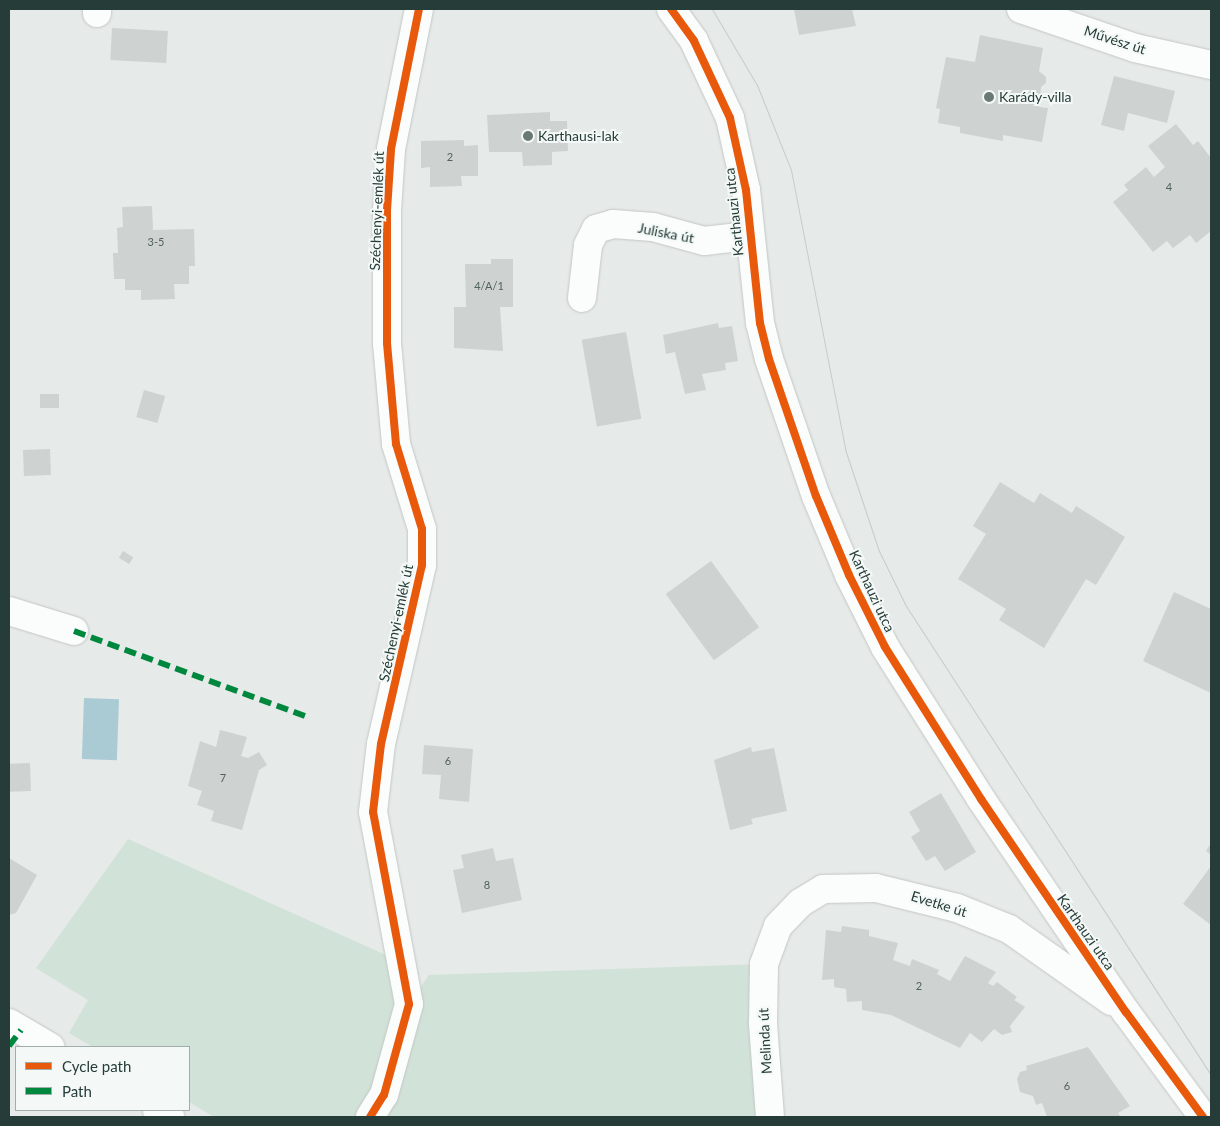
<!DOCTYPE html>
<meta charset="utf-8">
<style>
body{margin:0}
#map{position:relative;width:1220px;height:1126px;overflow:hidden;background:#e6eae8;font-family:Lato,sans-serif}
div>[style]{position:absolute}
.green>*{inset:0;background:#d1e2d8}
.water>*{inset:0;background:#aacad4;transform-origin:0 0}
.building>*{inset:0;background:#ced3d1;transform-origin:0 0}
.roads{filter:drop-shadow(0 0 1px #c3c7c5) drop-shadow(0 0 1px #c3c7c5)}
.minor>*{height:28px;margin:-14px;padding:0 14px;transform-origin:14px;border-radius:14px;background:#fbfcfc}
.tram>*{height:1px;margin:-0.5px;padding:0 0.5px;transform-origin:0.5px;border-radius:0.5px;background:#c7cbca}
.quiet>*{height:6px;margin-top:-3px;transform-origin:0;background:repeating-linear-gradient(90deg,#00873e 0 12px,transparent 0 18px)}
.cycleway>*{height:8px;margin:-4px;padding:0 4px;transform-origin:4px;border-radius:4px;background:#e8590c}
.dots>*{width:14px;height:14px;translate:-50% -50%;box-sizing:border-box;border:2px solid #f4f9f7;border-radius:50%}
span{translate:-50% -50%;white-space:nowrap;text-align:center;line-height:1.15;-webkit-text-stroke:4px #f4f9f7;paint-order:stroke}
.number-label{font-size:11px;color:#50625f}
.number-label span{-webkit-text-stroke-width:0}
.street-label{font-size:14px;color:#253c38}
.poi-label{font-size:14px;color:#253c38}
.left{translate:0 -50%;text-align:left}
.frame{position:absolute;inset:0;border:10px solid #253c38;pointer-events:none}
.legend{position:absolute;left:15px;top:1046px;width:175px;height:65px;box-sizing:border-box;background:#f4f9f7;border:1px solid #a1adab;margin:0;padding:6px 9px;list-style:none;font-size:15px;color:#253c38}
.legend li{display:flex;align-items:center;gap:10px;height:25px}
.legend b{width:25px;border:1px solid #a1adab}
</style>
<div id="map">
<div class="green">
<div style="clip-path:polygon(128px 839px,388px 956px,396px 1005px,373px 1089px,356px 1117px,214px 1117px,189px 1102px,189px 1047px,93px 1047px,69px 1033px,88px 1000px,36px 968px)"></div>
<div style="clip-path:polygon(764px 964px,770px 1117px,370px 1117px,409px 1004px,429px 975px)"></div>
</div>
<div class="water">
<div style="left:84px;top:698px;width:35px;height:61px;rotate:2deg"></div>
</div>
<div class="building">
<div style="clip-path:polygon(794px 9px,852px 9px,856px 26px,799px 35px)"></div>
<div style="left:112px;top:28px;width:56px;height:32px;rotate:3deg"></div>
<div style="clip-path:polygon(980px 35px,1043px 48px,1039px 71px,1046px 77px,1046px 83px,1041px 87px,1039px 107px,1048px 108px,1042px 142px,1003px 135px,1003px 141px,960px 133px,960px 127px,938px 123px,940px 109px,936px 108px,946px 57px,975px 62px)"></div>
<div style="clip-path:polygon(1114px 76px,1175px 91px,1167px 123px,1128px 113px,1124px 131px,1101px 125px)"></div>
<div style="clip-path:polygon(550px 112px,550px 121px,567px 121px,568px 151px,552px 152px,552px 165px,523px 166px,522px 152px,489px 152px,487px 115px)"></div>
<div style="clip-path:polygon(1176px 124px,1193px 145px,1198px 141px,1211px 158px,1211px 231px,1196px 243px,1190px 235px,1173px 248px,1167px 241px,1153px 252px,1113px 202px,1128px 190px,1124px 185px,1146px 167px,1154px 177px,1165px 167px,1148px 146px)"></div>
<div style="clip-path:polygon(464px 140px,464px 146px,478px 145px,478px 176px,461px 176px,462px 186px,430px 187px,430px 167px,421px 168px,421px 141px)"></div>
<div style="clip-path:polygon(152px 206px,153px 230px,194px 229px,195px 266px,189px 266px,189px 284px,174px 284px,175px 299px,141px 300px,141px 290px,125px 290px,125px 279px,114px 279px,113px 253px,118px 253px,117px 228px,123px 227px,122px 207px)"></div>
<div style="clip-path:polygon(491px 259px,513px 259px,513px 307px,500px 307px,503px 351px,454px 348px,454px 307px,466px 307px,465px 264px,491px 264px)"></div>
<div style="clip-path:polygon(718px 323px,719px 328px,732px 326px,738px 361px,725px 363px,726px 370px,702px 374px,706px 390px,685px 394px,675px 352px,666px 354px,663px 335px)"></div>
<div style="left:626px;top:332px;width:88px;height:45px;rotate:80deg"></div>
<div style="left:144px;top:390px;width:22px;height:28px;rotate:16deg"></div>
<div style="left:40px;top:394px;width:19px;height:14px"></div>
<div style="left:50px;top:449px;width:26px;height:27px;rotate:88deg"></div>
<div style="clip-path:polygon(1000px 482px,1034px 503px,1040px 493px,1072px 513px,1076px 506px,1125px 537px,1096px 585px,1086px 579px,1044px 648px,999px 620px,1006px 609px,958px 579px,986px 534px,973px 526px)"></div>
<div style="left:123px;top:551px;width:12px;height:8px;rotate:31deg"></div>
<div style="left:711px;top:561px;width:82px;height:56px;rotate:54deg"></div>
<div style="clip-path:polygon(1174px 592px,1211px 609px,1211px 693px,1143px 661px)"></div>
<div style="clip-path:polygon(220px 730px,247px 737px,241px 756px,248px 758px,259px 752px,267px 765px,259px 770px,242px 830px,211px 821px,214px 811px,197px 805px,202px 791px,188px 786px,200px 741px,216px 747px)"></div>
<div style="clip-path:polygon(424px 745px,473px 749px,469px 802px,439px 799px,441px 775px,422px 774px)"></div>
<div style="clip-path:polygon(751px 747px,752px 752px,774px 748px,787px 811px,751px 819px,753px 824px,730px 830px,714px 760px)"></div>
<div style="left:30px;top:763px;width:28px;height:21px;rotate:88deg"></div>
<div style="clip-path:polygon(941px 793px,976px 852px,945px 871px,935px 856px,926px 861px,911px 837px,920px 831px,909px 812px)"></div>
<div style="clip-path:polygon(1211px 843px,1211px 855px,1206px 851px)"></div>
<div style="clip-path:polygon(493px 848px,496px 861px,513px 858px,522px 900px,462px 913px,453px 870px,464px 868px,461px 855px)"></div>
<div style="clip-path:polygon(9px 858px,37px 875px,16px 913px,9px 915px)"></div>
<div style="clip-path:polygon(1211px 866px,1211px 925px,1183px 904px)"></div>
<div style="clip-path:polygon(842px 926px,869px 930px,869px 936px,898px 943px,893px 960px,910px 966px,912px 959px,939px 970px,937px 974px,950px 981px,965px 956px,996px 972px,988px 983px,993px 986px,997px 982px,1017px 997px,1014px 1000px,1025px 1007px,1010px 1026px,1012px 1032px,1002px 1035px,994px 1029px,982px 1042px,970px 1033px,960px 1048px,891px 1015px,862px 1010px,862px 1001px,847px 1002px,846px 989px,834px 987px,834px 979px,822px 980px,826px 930px,841px 932px)"></div>
<div style="clip-path:polygon(1088px 1047px,1130px 1106px,1118px 1113px,1121px 1117px,1047px 1117px,1042px 1103px,1036px 1105px,1033px 1096px,1020px 1092px,1017px 1079px,1020px 1072px,1027px 1070px,1026px 1066px)"></div>
</div>
<div class="roads">
<div class="minor">
<div style="left:671px;top:9px;width:39px;rotate:54deg"></div>
<div style="left:694px;top:41px;width:85px;rotate:64.9deg"></div>
<div style="left:730px;top:118px;width:74px;rotate:77.5deg"></div>
<div style="left:746px;top:190px;width:134px;rotate:84deg"></div>
<div style="left:760px;top:323px;width:37px;rotate:76deg"></div>
<div style="left:769px;top:359px;width:145px;rotate:71.1deg"></div>
<div style="left:816px;top:496px;width:86px;rotate:67.3deg"></div>
<div style="left:849px;top:575px;width:80px;rotate:63.4deg"></div>
<div style="left:885px;top:647px;width:180px;rotate:57.7deg"></div>
<div style="left:981px;top:799px;width:258px;rotate:55.8deg"></div>
<div style="left:1126px;top:1012px;width:130px;rotate:53.7deg"></div>
<div style="left:1021px;top:9px;width:120px;rotate:18.9deg"></div>
<div style="left:1135px;top:48px;width:78px;rotate:12.6deg"></div>
<div style="left:97px;top:13px;width:4px;rotate:-90deg"></div>
<div style="left:582px;top:298px;width:53px;rotate:-83.5deg"></div>
<div style="left:588px;top:245px;width:18px;rotate:-63deg"></div>
<div style="left:596px;top:229px;width:18px;rotate:-16deg"></div>
<div style="left:613px;top:224px;width:40px;rotate:4.3deg"></div>
<div style="left:653px;top:227px;width:53px;rotate:15.4deg"></div>
<div style="left:704px;top:241px;width:44px;rotate:-6.5deg"></div>
<div style="left:9px;top:611px;width:68px;rotate:17.1deg"></div>
<div style="left:9px;top:1023px;width:48px;rotate:30.3deg"></div>
<div style="left:157px;top:1110px;width:15px;rotate:28deg"></div>
<div style="left:370px;top:1117px;width:26px;rotate:-58deg"></div>
<div style="left:384px;top:1095px;width:94px;rotate:-74.6deg"></div>
<div style="left:409px;top:1004px;width:195px;rotate:-100.6deg"></div>
<div style="left:373px;top:812px;width:68px;rotate:-83.3deg"></div>
<div style="left:381px;top:744px;width:184px;rotate:-77.1deg"></div>
<div style="left:422px;top:565px;width:36px;rotate:-90deg"></div>
<div style="left:422px;top:529px;width:89px;rotate:-107deg"></div>
<div style="left:396px;top:444px;width:101px;rotate:-95.1deg"></div>
<div style="left:387px;top:343px;width:133px;rotate:-90deg"></div>
<div style="left:387px;top:210px;width:61px;rotate:-86.2deg"></div>
<div style="left:391px;top:149px;width:143px;rotate:-78.7deg"></div>
<div style="left:770px;top:1117px;width:94px;rotate:-94.3deg"></div>
<div style="left:763px;top:1023px;width:59px;rotate:-89deg"></div>
<div style="left:764px;top:964px;width:40px;rotate:-69.8deg"></div>
<div style="left:778px;top:926px;width:32px;rotate:-46deg"></div>
<div style="left:800px;top:903px;width:27px;rotate:-31deg"></div>
<div style="left:823px;top:889px;width:53px;rotate:-1.1deg"></div>
<div style="left:876px;top:888px;width:83px;rotate:13.9deg"></div>
<div style="left:957px;top:908px;width:56px;rotate:22deg"></div>
<div style="left:1009px;top:929px;width:125px;rotate:35.2deg"></div>
</div>
</div>
<div class="tram">
<div style="left:712px;top:9px;width:88px;rotate:59.4deg"></div>
<div style="left:757px;top:85px;width:92px;rotate:68.2deg"></div>
<div style="left:791px;top:170px;width:287px;rotate:79deg"></div>
<div style="left:846px;top:452px;width:104px;rotate:71.6deg"></div>
<div style="left:879px;top:551px;width:61px;rotate:63.9deg"></div>
<div style="left:906px;top:606px;width:559px;rotate:56.96deg"></div>
</div>
<div class="quiet">
<div style="left:74px;top:631px;width:249px;rotate:20.2deg"></div>
<div style="left:9px;top:1046px;width:20px;rotate:-53deg"></div>
</div>
<div class="cycleway">
<div style="left:671px;top:9px;width:39px;rotate:54deg"></div>
<div style="left:694px;top:41px;width:85px;rotate:64.9deg"></div>
<div style="left:730px;top:118px;width:74px;rotate:77.5deg"></div>
<div style="left:746px;top:190px;width:134px;rotate:84deg"></div>
<div style="left:760px;top:323px;width:37px;rotate:76deg"></div>
<div style="left:769px;top:359px;width:145px;rotate:71.1deg"></div>
<div style="left:816px;top:496px;width:86px;rotate:67.3deg"></div>
<div style="left:849px;top:575px;width:80px;rotate:63.4deg"></div>
<div style="left:885px;top:647px;width:180px;rotate:57.7deg"></div>
<div style="left:981px;top:799px;width:258px;rotate:55.8deg"></div>
<div style="left:1126px;top:1012px;width:130px;rotate:53.7deg"></div>
<div style="left:370px;top:1117px;width:26px;rotate:-58deg"></div>
<div style="left:384px;top:1095px;width:94px;rotate:-74.6deg"></div>
<div style="left:409px;top:1004px;width:195px;rotate:-100.6deg"></div>
<div style="left:373px;top:812px;width:68px;rotate:-83.3deg"></div>
<div style="left:381px;top:744px;width:184px;rotate:-77.1deg"></div>
<div style="left:422px;top:565px;width:36px;rotate:-90deg"></div>
<div style="left:422px;top:529px;width:89px;rotate:-107deg"></div>
<div style="left:396px;top:444px;width:101px;rotate:-95.1deg"></div>
<div style="left:387px;top:343px;width:133px;rotate:-90deg"></div>
<div style="left:387px;top:210px;width:61px;rotate:-86.2deg"></div>
<div style="left:391px;top:149px;width:143px;rotate:-78.7deg"></div>
</div>
<div class="dots">
<div style="left:989px;top:97px;background:#697976"></div>
<div style="left:528px;top:136px;background:#697976"></div>
</div>
<div class="number-label">
<span style="left:450px;top:157px">2</span>
<span style="left:1169px;top:187px">4</span>
<span style="left:156px;top:242px">3-5</span>
<span style="left:489px;top:286px">4/A/1</span>
<span style="left:448px;top:761px">6</span>
<span style="left:223px;top:778px">7</span>
<span style="left:487px;top:885px">8</span>
<span style="left:919px;top:986px">2</span>
<span style="left:1067px;top:1086px">6</span>
</div>
<div class="street-label">
<span style="left:1115px;top:40px;rotate:18deg">Művész út</span>
<span style="left:377px;top:211px;rotate:-88deg">Széchenyi-emlék út</span>
<span style="left:734px;top:212px;rotate:-96deg">Karthauzi utca</span>
<span style="left:666px;top:233px;rotate:11deg">Juliska út</span>
<span style="left:872px;top:591px;rotate:65deg">Karthauzi utca</span>
<span style="left:396px;top:623px;rotate:-78deg">Széchenyi-emlék út</span>
<span style="left:939px;top:904px;rotate:17deg">Evetke út</span>
<span style="left:1086px;top:932px;rotate:55deg">Karthauzi utca</span>
<span style="left:765px;top:1041px;rotate:-93deg">Melinda út</span>
</div>
<div class="poi-label">
<span class="left" style="left:999px;top:97px">Karády-villa</span>
<span class="left" style="left:538px;top:136px">Karthausi-lak</span>
</div>
<div class="frame"></div>
<ul class="legend">
<li><b style="height:6px;background:#e8590c"></b>Cycle path</li>
<li><b style="height:6px;background:#00873e"></b>Path</li>
</ul>
</div>
